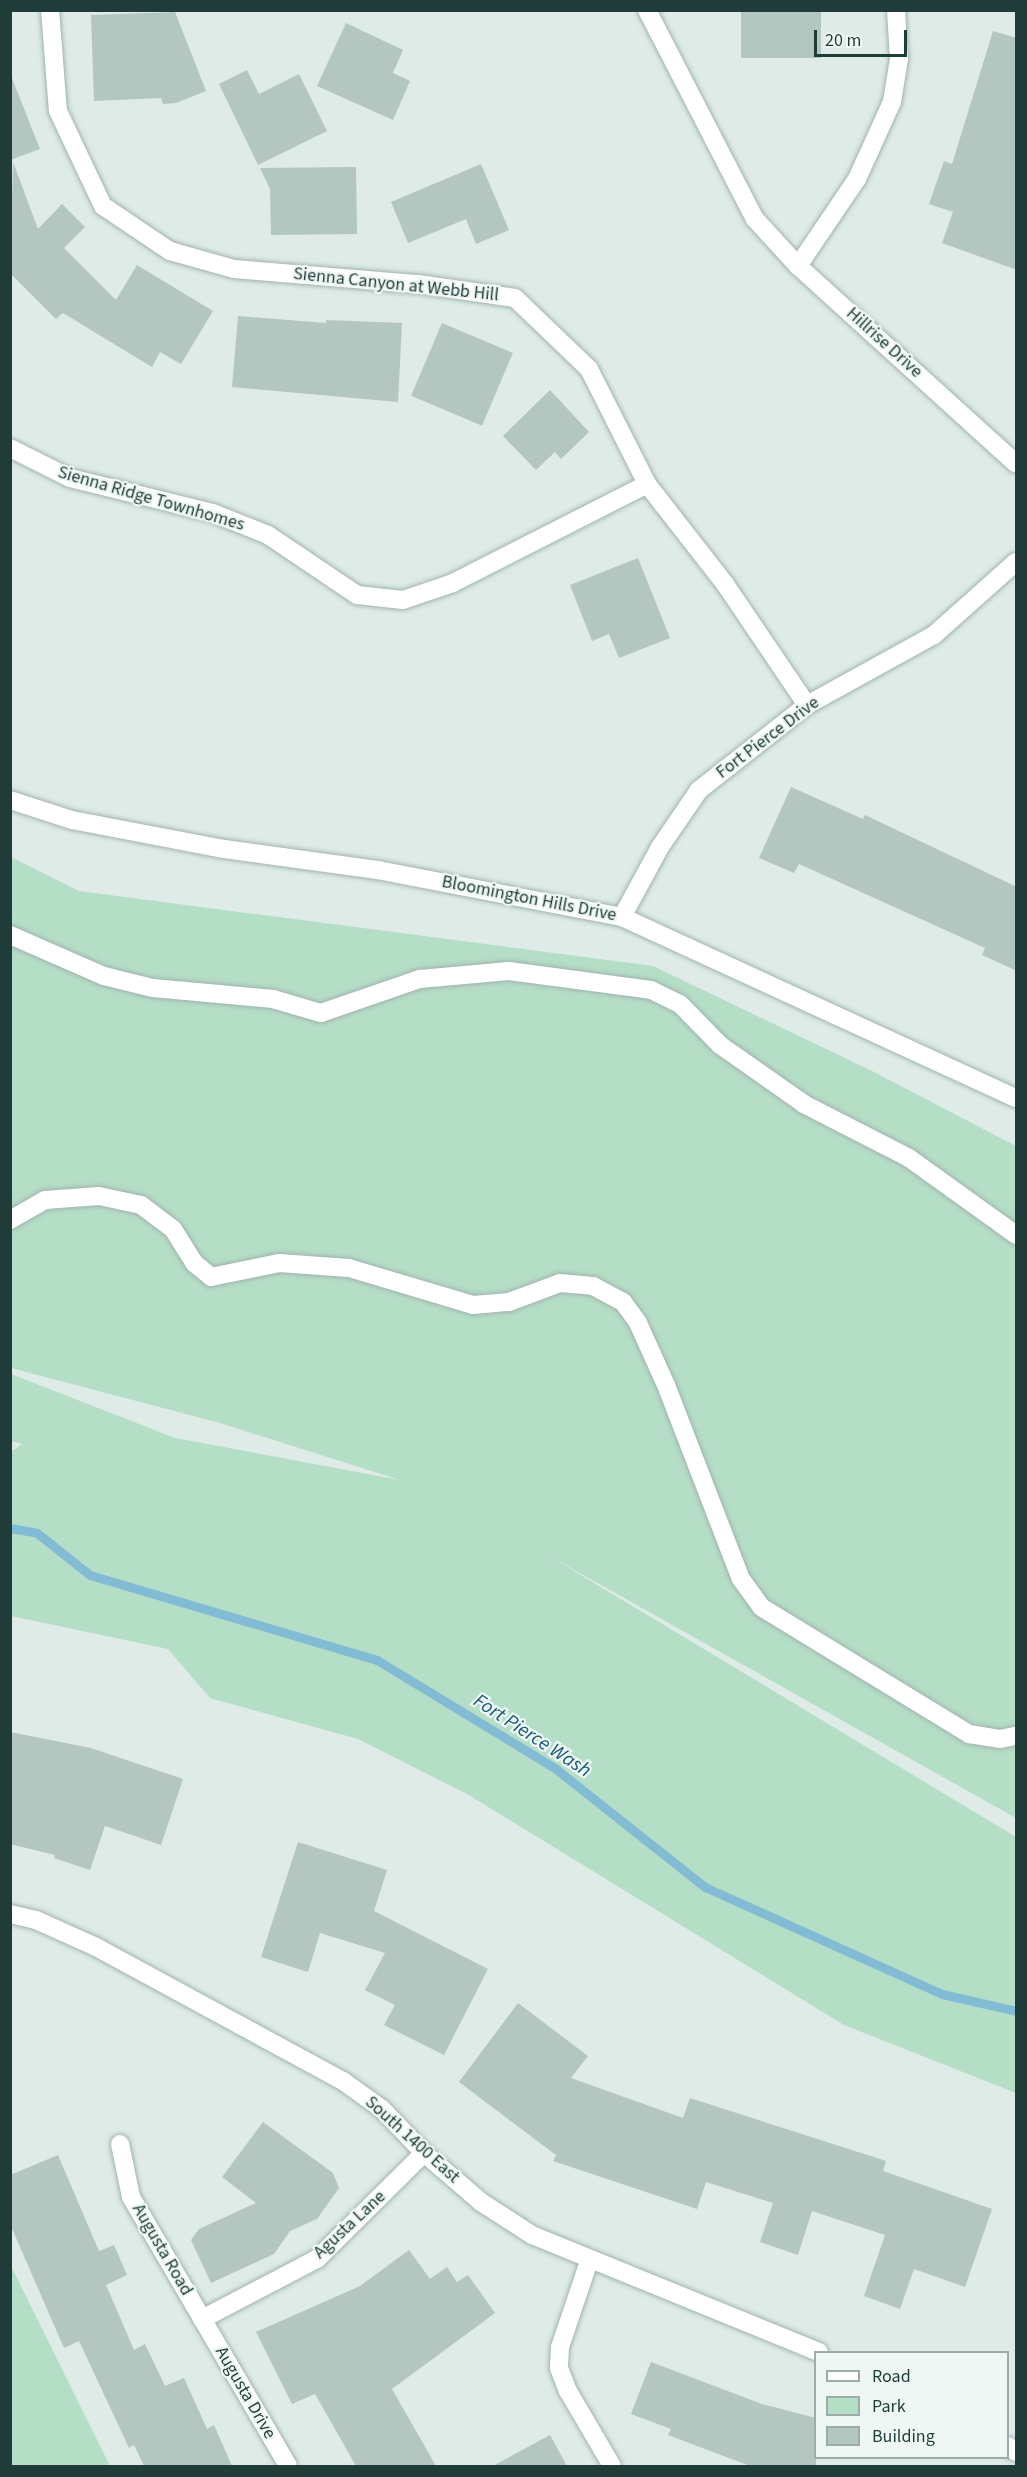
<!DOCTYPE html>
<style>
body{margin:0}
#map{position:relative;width:1027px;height:2477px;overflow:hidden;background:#deebe7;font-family:"Source Sans 3",sans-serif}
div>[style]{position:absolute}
.green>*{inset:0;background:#b5dec6}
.stream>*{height:9px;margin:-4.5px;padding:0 4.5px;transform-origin:4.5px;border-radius:4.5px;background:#82bcd4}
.building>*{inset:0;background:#b4c6c0;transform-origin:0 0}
.roads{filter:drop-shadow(0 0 2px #a1b3af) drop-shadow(0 0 2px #a1b3af)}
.minor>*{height:18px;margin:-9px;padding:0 9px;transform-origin:9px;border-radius:9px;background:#fff}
span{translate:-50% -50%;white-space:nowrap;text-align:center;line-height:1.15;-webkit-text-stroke:4.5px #eff7f4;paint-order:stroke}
.street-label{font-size:18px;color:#1f3c38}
.water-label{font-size:20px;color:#165c7a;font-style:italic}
.frame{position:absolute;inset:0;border:12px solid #1f3c38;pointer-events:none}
.legend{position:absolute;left:814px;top:2351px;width:195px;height:108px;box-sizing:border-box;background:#eff7f4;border:2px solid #9caca9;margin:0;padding:8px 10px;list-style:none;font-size:18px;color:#1f3c38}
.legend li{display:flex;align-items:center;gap:12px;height:30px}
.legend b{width:30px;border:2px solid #9caca9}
.scale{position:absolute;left:814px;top:30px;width:93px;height:27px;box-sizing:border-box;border:3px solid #1f3c38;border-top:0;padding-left:8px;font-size:18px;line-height:21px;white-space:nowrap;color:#1f3c38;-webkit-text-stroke:4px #eff7f4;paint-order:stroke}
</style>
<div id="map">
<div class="green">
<div style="clip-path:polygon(11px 857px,79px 891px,653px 966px,872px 1071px,1016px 1146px,1016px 1818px,551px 1557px,1016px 1837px,1016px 2093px,844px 2025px,467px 1794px,358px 1739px,210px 1698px,168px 1649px,11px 1616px,11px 1452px,22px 1444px,11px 1441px,11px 1374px,175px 1438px,400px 1480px,220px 1423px,11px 1368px)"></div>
<div style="clip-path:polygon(11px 2266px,110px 2466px,11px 2466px)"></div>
</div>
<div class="stream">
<div style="left:10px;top:1528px;width:27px;rotate:10deg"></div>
<div style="left:37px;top:1533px;width:68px;rotate:38.4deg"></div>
<div style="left:90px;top:1575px;width:299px;rotate:16.5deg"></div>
<div style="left:377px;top:1660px;width:210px;rotate:31.3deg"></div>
<div style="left:556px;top:1769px;width:190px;rotate:38.4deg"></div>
<div style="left:705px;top:1887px;width:260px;rotate:24.3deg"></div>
<div style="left:942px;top:1994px;width:76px;rotate:12.9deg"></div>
</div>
<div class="building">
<div style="left:741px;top:10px;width:80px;height:48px"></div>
<div style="clip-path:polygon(175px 12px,206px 91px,176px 103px,163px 104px,161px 98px,94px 101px,91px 15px)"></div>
<div style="clip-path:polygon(346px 23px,403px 50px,393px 73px,410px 81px,393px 120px,317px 86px)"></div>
<div style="clip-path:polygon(993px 31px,1017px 38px,1017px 270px,942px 243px,953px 212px,929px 204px,944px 161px,952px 164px)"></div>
<div style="clip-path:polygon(247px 70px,259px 94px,299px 74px,327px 131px,258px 165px,219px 84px)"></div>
<div style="clip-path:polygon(12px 78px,40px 149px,10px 160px,10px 79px)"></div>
<div style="clip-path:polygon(13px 162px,38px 229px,62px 204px,85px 227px,64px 248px,116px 300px,137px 265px,213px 311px,181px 364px,160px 352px,152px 367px,63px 313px,56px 319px,10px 273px)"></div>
<div style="clip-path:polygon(481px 164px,509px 230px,476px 244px,466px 219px,408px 243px,391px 202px)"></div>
<div style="clip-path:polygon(356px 167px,357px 234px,271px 235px,270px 189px,260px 168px)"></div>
<div style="clip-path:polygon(238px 316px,326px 323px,326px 320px,402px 323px,398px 402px,232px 387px)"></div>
<div style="left:442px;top:323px;width:77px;height:79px;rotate:23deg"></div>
<div style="clip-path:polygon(550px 390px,589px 432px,561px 459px,555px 452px,536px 470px,503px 436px)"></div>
<div style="clip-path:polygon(638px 558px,670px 638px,619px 658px,609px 634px,592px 641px,570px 585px)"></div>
<div style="clip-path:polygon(791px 787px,863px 819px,865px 815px,1017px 887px,1017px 971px,982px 955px,985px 948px,799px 864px,794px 873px,759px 858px)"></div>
<div style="clip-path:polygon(10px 1732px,91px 1748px,183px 1779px,161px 1845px,105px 1826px,90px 1870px,54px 1858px,55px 1855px,10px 1844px)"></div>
<div style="clip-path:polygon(298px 1842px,387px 1870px,374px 1911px,488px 1969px,444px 2055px,384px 2025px,395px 2005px,365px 1990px,385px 1953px,320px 1933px,308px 1972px,261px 1957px)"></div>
<div style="clip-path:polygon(518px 2003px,588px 2056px,571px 2078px,683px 2118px,690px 2098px,886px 2161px,883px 2171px,992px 2209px,965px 2287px,914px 2269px,900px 2309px,864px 2296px,885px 2235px,812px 2211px,798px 2255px,760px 2242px,773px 2203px,706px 2182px,697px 2209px,553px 2161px,556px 2155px,459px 2082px)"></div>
<div style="clip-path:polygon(263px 2122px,333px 2173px,339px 2188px,317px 2219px,290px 2231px,274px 2254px,211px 2283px,191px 2240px,199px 2229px,256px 2203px,222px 2177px)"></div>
<div style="clip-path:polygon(58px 2155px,99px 2251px,114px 2245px,127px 2275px,106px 2285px,134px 2350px,145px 2344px,165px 2386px,184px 2378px,207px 2429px,214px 2425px,232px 2466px,144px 2466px,134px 2445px,129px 2448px,79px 2341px,64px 2348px,10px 2224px,10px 2175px)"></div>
<div style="clip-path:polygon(409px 2250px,430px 2279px,447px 2267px,457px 2282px,468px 2275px,495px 2313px,392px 2389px,436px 2466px,356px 2466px,315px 2394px,292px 2404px,256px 2332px,360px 2286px)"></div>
<div style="clip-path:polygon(651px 2362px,762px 2404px,816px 2418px,816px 2466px,750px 2466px,668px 2435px,671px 2429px,631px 2414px)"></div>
<div style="clip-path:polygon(550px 2435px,567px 2466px,493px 2466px)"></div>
</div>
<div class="roads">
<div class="minor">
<div style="left:50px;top:10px;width:101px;rotate:85.5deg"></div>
<div style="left:58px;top:111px;width:105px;rotate:64.7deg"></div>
<div style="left:103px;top:206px;width:81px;rotate:33.9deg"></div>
<div style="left:170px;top:251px;width:66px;rotate:15.7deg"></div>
<div style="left:234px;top:269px;width:185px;rotate:4.7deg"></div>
<div style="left:418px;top:284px;width:98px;rotate:8.2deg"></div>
<div style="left:515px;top:298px;width:103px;rotate:43.8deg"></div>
<div style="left:589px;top:369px;width:129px;rotate:63.2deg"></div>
<div style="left:647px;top:484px;width:127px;rotate:52deg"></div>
<div style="left:725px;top:584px;width:146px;rotate:55.9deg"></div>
<div style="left:647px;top:10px;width:235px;rotate:62.7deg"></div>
<div style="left:755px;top:219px;width:64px;rotate:47.5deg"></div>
<div style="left:798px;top:266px;width:294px;rotate:42.2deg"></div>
<div style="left:798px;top:266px;width:105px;rotate:-55.9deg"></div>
<div style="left:857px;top:179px;width:85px;rotate:-65.6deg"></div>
<div style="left:892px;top:102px;width:44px;rotate:-80.8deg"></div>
<div style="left:899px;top:59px;width:49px;rotate:-93.5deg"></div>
<div style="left:10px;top:448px;width:67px;rotate:26.6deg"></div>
<div style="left:70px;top:478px;width:147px;rotate:13.8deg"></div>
<div style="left:213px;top:513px;width:59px;rotate:21.8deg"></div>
<div style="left:268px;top:535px;width:107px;rotate:34deg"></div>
<div style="left:357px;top:595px;width:46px;rotate:6.2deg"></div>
<div style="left:403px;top:600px;width:53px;rotate:-18.8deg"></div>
<div style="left:453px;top:583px;width:218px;rotate:-27deg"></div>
<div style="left:10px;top:800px;width:65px;rotate:17.9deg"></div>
<div style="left:72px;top:820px;width:155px;rotate:10.8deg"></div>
<div style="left:224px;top:849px;width:155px;rotate:7.8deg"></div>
<div style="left:378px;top:870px;width:248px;rotate:10.9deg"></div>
<div style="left:622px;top:917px;width:434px;rotate:24.7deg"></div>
<div style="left:622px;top:917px;width:80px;rotate:-61.5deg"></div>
<div style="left:660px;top:847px;width:69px;rotate:-55.6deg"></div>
<div style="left:699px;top:790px;width:137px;rotate:-38.2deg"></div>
<div style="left:807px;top:705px;width:145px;rotate:-28.9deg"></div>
<div style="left:934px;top:635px;width:110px;rotate:-41.7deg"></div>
<div style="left:10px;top:935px;width:103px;rotate:23.6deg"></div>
<div style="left:104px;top:976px;width:50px;rotate:13.8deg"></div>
<div style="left:153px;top:988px;width:121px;rotate:5.2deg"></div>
<div style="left:273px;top:999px;width:50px;rotate:16.3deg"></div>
<div style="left:321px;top:1013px;width:105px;rotate:-19deg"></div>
<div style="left:420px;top:979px;width:89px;rotate:-5.1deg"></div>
<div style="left:509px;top:971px;width:143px;rotate:7.6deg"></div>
<div style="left:651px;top:990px;width:32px;rotate:26deg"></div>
<div style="left:680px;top:1004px;width:57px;rotate:45.7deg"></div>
<div style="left:720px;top:1045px;width:103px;rotate:35.1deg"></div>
<div style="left:804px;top:1104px;width:118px;rotate:27.2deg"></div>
<div style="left:909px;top:1158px;width:132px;rotate:35.7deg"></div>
<div style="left:10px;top:1220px;width:40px;rotate:-29.7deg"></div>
<div style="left:45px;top:1200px;width:54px;rotate:-4.2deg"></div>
<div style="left:99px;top:1196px;width:43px;rotate:12.1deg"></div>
<div style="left:141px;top:1205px;width:40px;rotate:37deg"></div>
<div style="left:173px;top:1229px;width:40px;rotate:58deg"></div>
<div style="left:194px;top:1263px;width:22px;rotate:39deg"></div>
<div style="left:211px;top:1277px;width:69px;rotate:-11.6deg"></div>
<div style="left:279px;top:1263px;width:70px;rotate:4.1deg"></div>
<div style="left:349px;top:1268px;width:129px;rotate:16.6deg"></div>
<div style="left:473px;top:1305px;width:36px;rotate:-5deg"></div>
<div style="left:509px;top:1302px;width:54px;rotate:-20.4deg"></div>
<div style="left:560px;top:1283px;width:33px;rotate:5deg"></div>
<div style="left:593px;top:1286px;width:34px;rotate:28deg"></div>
<div style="left:623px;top:1302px;width:26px;rotate:54deg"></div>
<div style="left:638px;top:1323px;width:68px;rotate:65.7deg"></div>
<div style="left:666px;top:1385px;width:208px;rotate:68.9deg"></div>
<div style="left:741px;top:1579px;width:34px;rotate:54deg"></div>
<div style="left:761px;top:1607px;width:244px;rotate:31.4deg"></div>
<div style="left:969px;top:1734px;width:31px;rotate:9deg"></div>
<div style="left:1000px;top:1739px;width:16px;rotate:-11deg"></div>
<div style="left:10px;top:1914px;width:27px;rotate:13deg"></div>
<div style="left:36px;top:1920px;width:66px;rotate:24.2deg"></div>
<div style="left:96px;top:1947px;width:281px;rotate:28.5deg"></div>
<div style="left:343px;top:2081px;width:48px;rotate:35.7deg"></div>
<div style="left:382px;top:2109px;width:61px;rotate:46.3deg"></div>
<div style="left:424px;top:2153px;width:75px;rotate:40.7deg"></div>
<div style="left:481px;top:2202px;width:61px;rotate:32.9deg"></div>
<div style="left:532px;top:2235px;width:310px;rotate:22.2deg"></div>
<div style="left:120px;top:2144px;width:54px;rotate:78.3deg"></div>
<div style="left:131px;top:2197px;width:311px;rotate:59.7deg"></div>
<div style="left:589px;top:2261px;width:91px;rotate:108.6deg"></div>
<div style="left:560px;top:2347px;width:21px;rotate:93deg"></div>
<div style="left:559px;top:2368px;width:25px;rotate:69deg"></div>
<div style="left:568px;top:2391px;width:87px;rotate:59.6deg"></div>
<div style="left:202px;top:2319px;width:130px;rotate:-27.6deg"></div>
<div style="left:317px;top:2259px;width:151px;rotate:-44.7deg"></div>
<div style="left:1008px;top:2446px;width:10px;rotate:37deg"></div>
</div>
</div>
<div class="street-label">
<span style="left:396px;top:285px;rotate:6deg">Sienna Canyon at Webb Hill</span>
<span style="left:884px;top:343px;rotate:42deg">Hillrise Drive</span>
<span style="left:151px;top:499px;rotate:16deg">Sienna Ridge Townhomes</span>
<span style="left:768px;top:738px;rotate:-37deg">Fort Pierce Drive</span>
<span style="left:529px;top:899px;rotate:11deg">Bloomington Hills Drive</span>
<span style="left:412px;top:2140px;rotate:42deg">South 1400 East</span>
<span style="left:350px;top:2225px;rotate:-43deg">Agusta Lane</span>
<span style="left:162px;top:2250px;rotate:60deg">Augusta Road</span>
<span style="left:245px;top:2393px;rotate:60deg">Augusta Drive</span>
</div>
<div class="water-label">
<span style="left:532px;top:1736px;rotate:33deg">Fort Pierce Wash</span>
</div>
<div class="frame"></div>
<ul class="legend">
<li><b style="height:8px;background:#fff"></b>Road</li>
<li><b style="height:16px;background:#b5dec6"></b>Park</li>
<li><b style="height:16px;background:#b4c6c0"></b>Building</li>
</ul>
<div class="scale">20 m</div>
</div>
